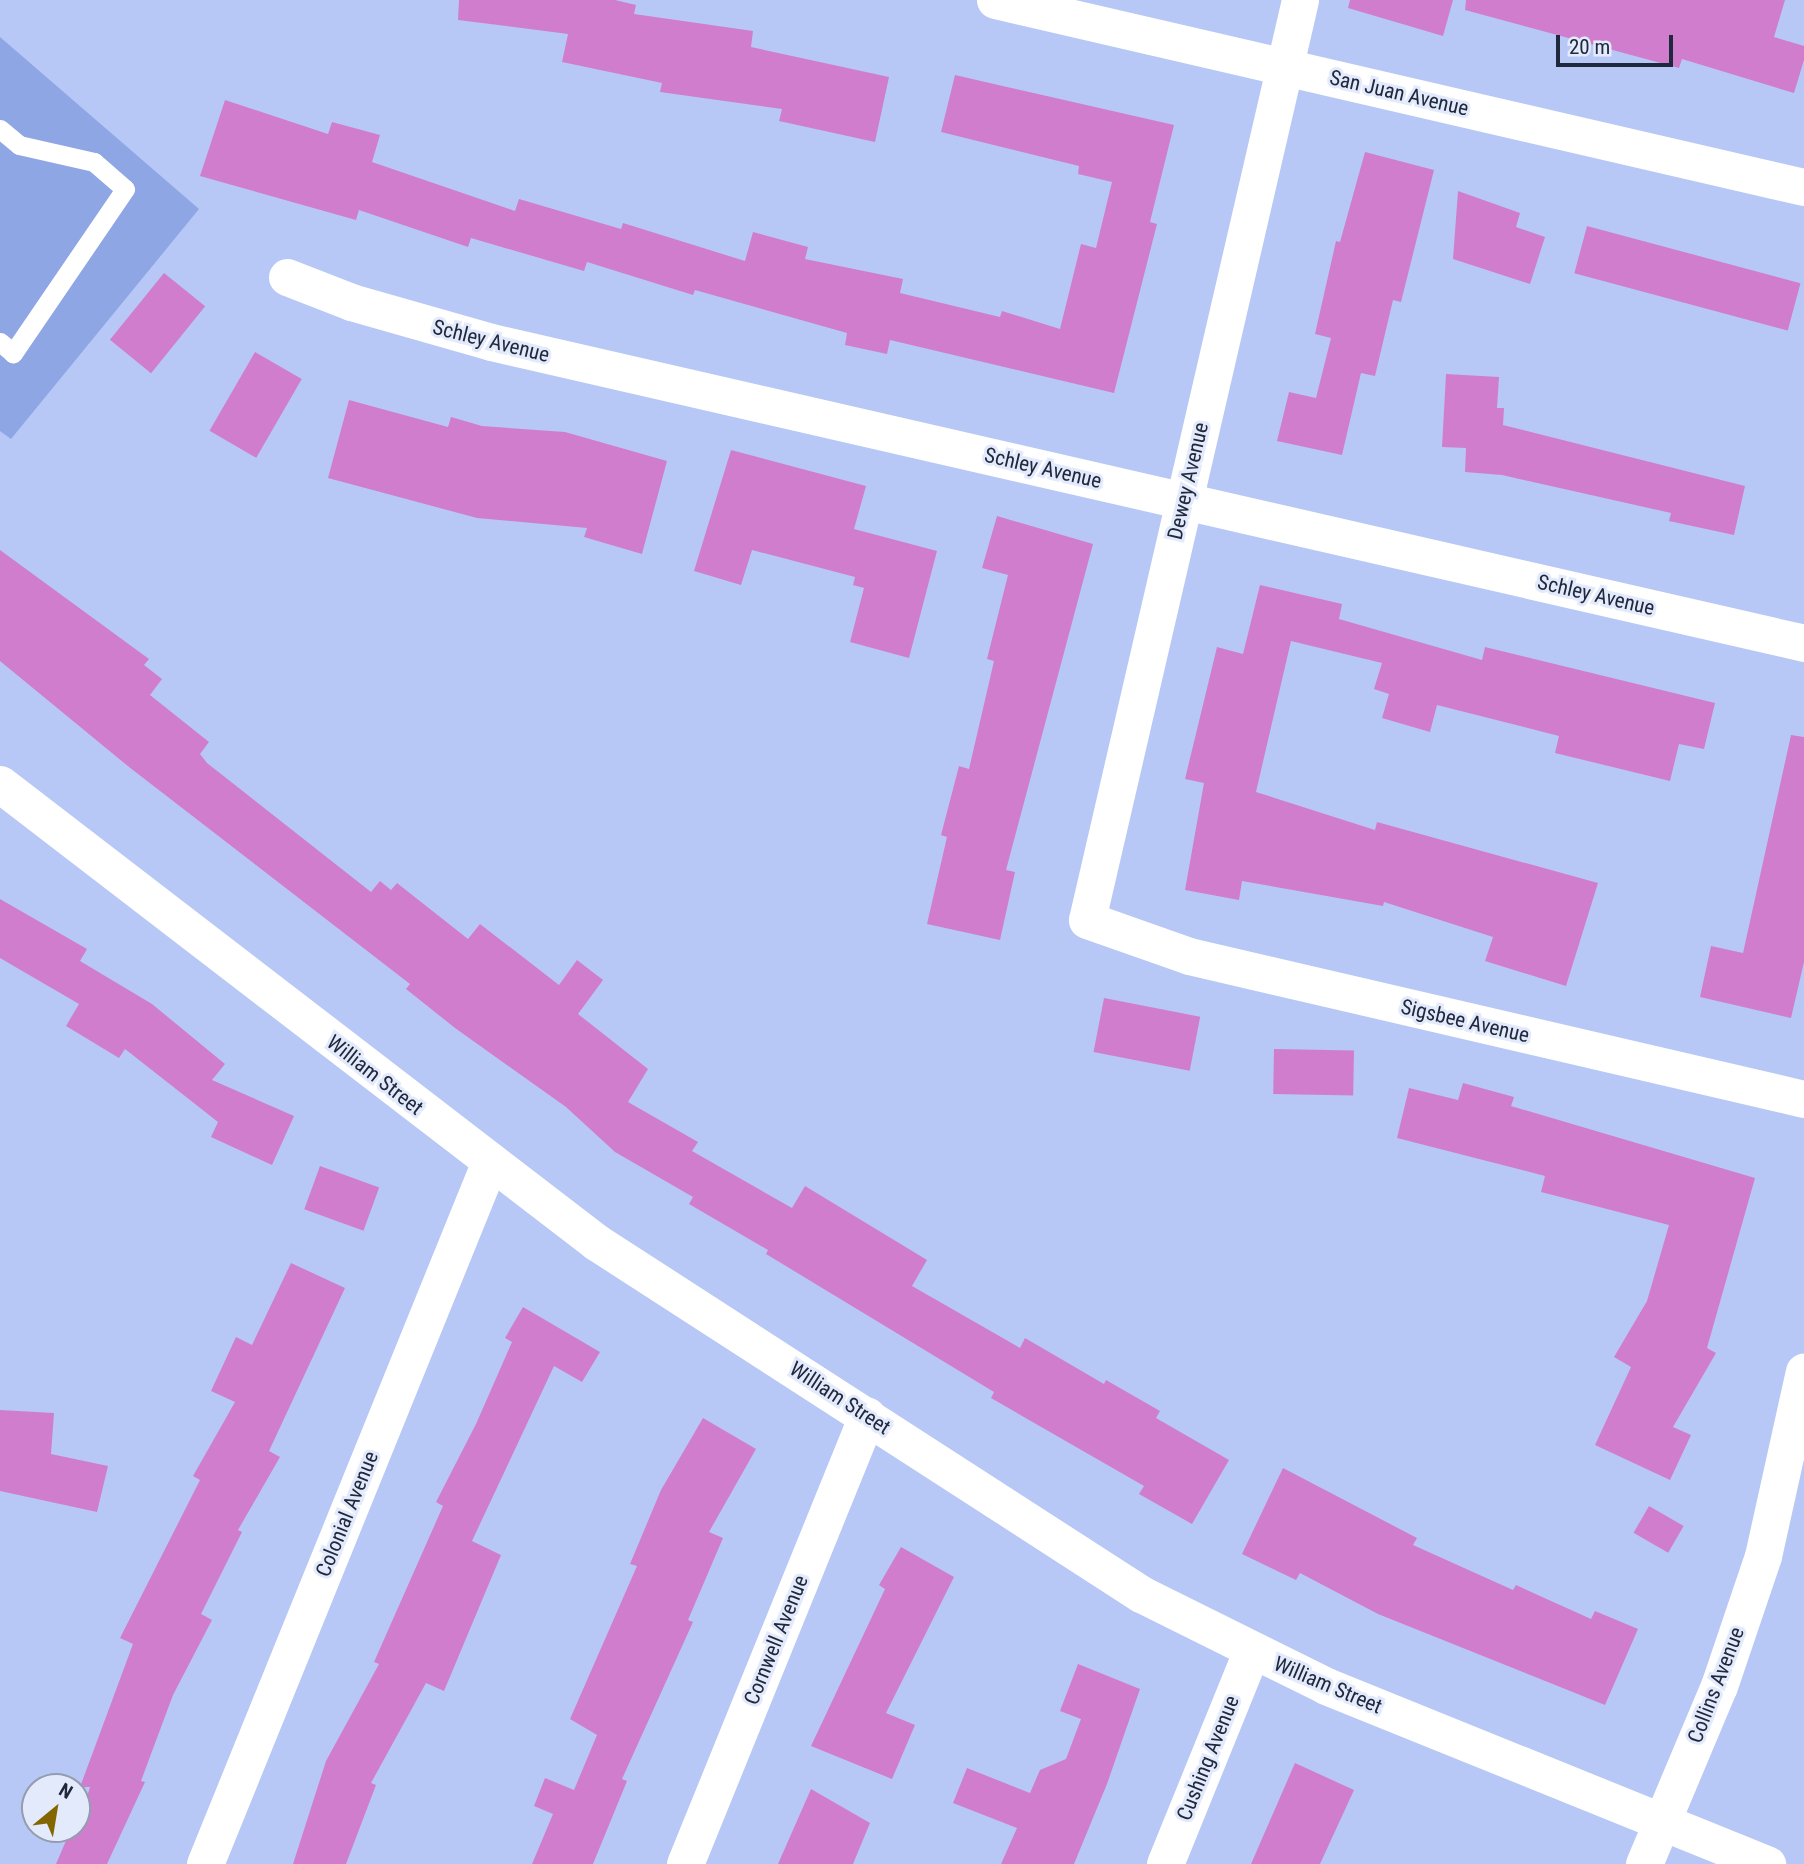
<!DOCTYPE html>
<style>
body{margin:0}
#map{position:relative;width:1804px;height:1864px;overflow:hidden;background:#b7c8f6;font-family:"Roboto Condensed",sans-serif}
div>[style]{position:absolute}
.green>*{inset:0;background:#8fa6e5}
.building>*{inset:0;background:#d17dce;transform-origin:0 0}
.service>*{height:19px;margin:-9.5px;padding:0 9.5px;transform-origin:9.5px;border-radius:9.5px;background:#fff}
.minor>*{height:37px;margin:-18.5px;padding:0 18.5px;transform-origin:18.5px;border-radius:18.5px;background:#fff}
span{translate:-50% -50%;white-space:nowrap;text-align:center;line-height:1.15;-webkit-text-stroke:6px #e3eafb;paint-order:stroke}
.street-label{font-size:21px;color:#20283d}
.north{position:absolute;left:21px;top:1773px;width:70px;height:70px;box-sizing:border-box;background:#e3eafb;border:2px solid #959caf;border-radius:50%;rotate:30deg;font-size:19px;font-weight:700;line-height:28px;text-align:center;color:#20283d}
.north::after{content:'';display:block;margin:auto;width:24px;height:32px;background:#846600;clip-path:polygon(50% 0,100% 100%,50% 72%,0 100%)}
.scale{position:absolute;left:1556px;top:35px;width:117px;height:32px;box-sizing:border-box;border:4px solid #20283d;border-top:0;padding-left:9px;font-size:21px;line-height:24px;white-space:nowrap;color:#20283d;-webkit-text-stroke:5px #e3eafb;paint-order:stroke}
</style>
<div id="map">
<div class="green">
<div style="clip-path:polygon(0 37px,199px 209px,11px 439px,0 431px)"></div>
</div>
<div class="building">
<div style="clip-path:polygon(459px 0,615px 0,636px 5px,634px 14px,753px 31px,751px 47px,889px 77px,875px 142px,779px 121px,782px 109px,660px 92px,662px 83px,562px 62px,568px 34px,458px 20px)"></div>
<div style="clip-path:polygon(1350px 0,1453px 0,1443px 36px,1348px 8px)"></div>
<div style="clip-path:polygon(1466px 0,1785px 0,1774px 37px,1804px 46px,1804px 60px,1794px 93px,1682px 59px,1679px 68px,1465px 10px)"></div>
<div style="clip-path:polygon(955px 75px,1174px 125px,1150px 222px,1157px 224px,1114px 393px,890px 340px,887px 354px,845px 345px,847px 333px,695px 290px,693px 295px,587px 262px,584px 271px,471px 238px,468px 247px,359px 210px,356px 220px,200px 176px,225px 100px,328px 134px,332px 122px,380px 135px,372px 162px,515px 211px,519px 199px,621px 229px,623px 223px,745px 261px,753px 232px,808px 247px,805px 259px,903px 279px,900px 293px,1000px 317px,1002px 311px,1060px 329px,1081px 244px,1096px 248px,1112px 182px,1078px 174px,1079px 166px,941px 132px)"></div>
<div style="clip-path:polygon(1365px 152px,1434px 170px,1401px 302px,1393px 300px,1375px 376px,1361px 373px,1342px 455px,1277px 441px,1289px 392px,1316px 398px,1331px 338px,1315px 334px,1336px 241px,1340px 242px)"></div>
<div style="clip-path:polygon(1458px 191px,1520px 213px,1516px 227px,1545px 237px,1530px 284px,1453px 259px)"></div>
<div style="left:1587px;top:226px;width:221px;height:49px;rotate:15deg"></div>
<div style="left:164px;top:273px;width:53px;height:86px;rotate:39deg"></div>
<div style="left:255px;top:352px;width:54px;height:91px;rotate:30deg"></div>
<div style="clip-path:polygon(1446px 374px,1499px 377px,1497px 408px,1504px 408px,1503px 425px,1745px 486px,1734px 535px,1669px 521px,1671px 513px,1502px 475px,1465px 472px,1466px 448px,1442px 447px)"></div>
<div style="clip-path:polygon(349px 400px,448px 427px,451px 417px,482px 426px,565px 432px,667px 461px,642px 554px,584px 537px,587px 528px,477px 518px,328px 478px)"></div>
<div style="clip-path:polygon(731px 450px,866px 486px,854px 529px,937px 551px,909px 658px,850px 642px,864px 588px,853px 585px,855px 577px,752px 550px,741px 585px,694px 571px)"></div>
<div style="clip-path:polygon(997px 516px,1093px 544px,1006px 870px,1015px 872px,1000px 940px,927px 924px,947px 837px,941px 835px,959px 766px,969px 769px,994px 661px,987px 659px,1008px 575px,982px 568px)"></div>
<div style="clip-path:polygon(0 550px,149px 659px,144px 665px,162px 679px,150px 695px,209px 742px,200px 754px,207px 763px,371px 892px,380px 881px,391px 890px,397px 883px,468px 939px,480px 924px,559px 985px,577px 960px,603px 980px,578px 1014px,648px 1069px,628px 1102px,698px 1142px,692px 1151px,792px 1208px,805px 1186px,927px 1260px,912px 1286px,1020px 1348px,1025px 1338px,1104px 1384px,1106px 1380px,1160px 1411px,1156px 1418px,1229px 1460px,1192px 1524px,1139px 1494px,1144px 1486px,991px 1398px,994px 1392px,766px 1254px,768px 1250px,689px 1204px,693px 1197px,615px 1152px,566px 1107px,455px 1028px,406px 989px,410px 984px,129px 767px,0 661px)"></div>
<div style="clip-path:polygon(1260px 585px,1342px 604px,1339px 619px,1482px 660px,1485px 647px,1715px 703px,1704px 749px,1679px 744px,1670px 781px,1555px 753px,1559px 736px,1437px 705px,1430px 732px,1382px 718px,1389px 694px,1374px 689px,1382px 663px,1291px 641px,1256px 792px,1375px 830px,1377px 822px,1598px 883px,1566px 986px,1485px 961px,1493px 937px,1384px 902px,1383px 906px,1242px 881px,1239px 900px,1185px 890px,1204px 783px,1185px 779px,1217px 647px,1243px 654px)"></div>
<div style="clip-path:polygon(1791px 735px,1804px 737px,1804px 962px,1791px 1018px,1700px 997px,1711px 946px,1743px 953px)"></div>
<div style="clip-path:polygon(0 899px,87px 949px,80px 961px,152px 1004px,225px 1064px,212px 1080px,294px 1116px,272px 1165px,211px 1137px,218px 1122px,125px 1049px,119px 1058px,66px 1026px,79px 1004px,0 958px)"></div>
<div style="left:1104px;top:998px;width:98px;height:55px;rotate:11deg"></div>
<div style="left:1274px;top:1049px;width:80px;height:45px;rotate:1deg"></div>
<div style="clip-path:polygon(1463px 1083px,1514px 1097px,1511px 1106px,1755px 1178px,1707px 1348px,1716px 1353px,1673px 1427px,1691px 1435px,1670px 1480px,1595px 1445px,1631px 1367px,1614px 1357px,1647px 1301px,1669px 1225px,1541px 1192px,1545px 1176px,1397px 1138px,1409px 1088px,1458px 1100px)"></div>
<div style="left:320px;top:1166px;width:63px;height:46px;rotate:20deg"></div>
<div style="clip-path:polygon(291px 1263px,345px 1288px,269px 1451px,280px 1457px,238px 1530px,242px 1532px,201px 1614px,212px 1620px,173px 1695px,141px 1781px,145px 1782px,107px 1864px,56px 1864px,71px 1829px,77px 1829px,90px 1787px,80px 1787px,133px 1644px,120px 1638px,200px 1480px,193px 1476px,235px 1402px,211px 1391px,236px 1337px,252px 1345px)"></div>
<div style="clip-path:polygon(523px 1307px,600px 1352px,582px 1382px,554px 1366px,472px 1541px,501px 1555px,444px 1691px,426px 1683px,371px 1783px,376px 1785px,346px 1864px,293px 1864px,326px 1761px,379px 1664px,374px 1662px,443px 1506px,436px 1502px,476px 1424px,512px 1342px,505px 1338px)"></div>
<div style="clip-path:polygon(0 1410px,54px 1413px,51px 1454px,108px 1466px,97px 1512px,0 1491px)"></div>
<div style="clip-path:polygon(703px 1418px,756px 1449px,709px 1532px,723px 1538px,688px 1620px,693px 1622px,622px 1779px,627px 1781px,593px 1864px,532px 1864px,553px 1814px,534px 1806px,545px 1778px,574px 1790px,597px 1735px,570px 1719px,637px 1566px,630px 1564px,661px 1490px)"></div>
<div style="clip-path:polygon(1283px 1468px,1417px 1538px,1413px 1545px,1513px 1590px,1516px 1585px,1591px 1619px,1595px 1611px,1638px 1629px,1605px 1705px,1378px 1614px,1300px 1573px,1296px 1580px,1242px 1554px)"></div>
<div style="left:1649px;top:1506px;width:40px;height:31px;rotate:30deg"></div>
<div style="clip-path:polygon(901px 1547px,954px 1577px,886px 1713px,915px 1725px,892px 1779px,811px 1746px,885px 1589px,879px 1585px)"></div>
<div style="clip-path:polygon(1078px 1664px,1140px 1689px,1107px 1784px,1074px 1864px,1001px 1864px,1017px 1828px,953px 1803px,967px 1768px,1030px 1793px,1040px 1770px,1066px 1759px,1081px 1719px,1060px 1711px)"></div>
<div style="clip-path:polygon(1295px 1763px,1354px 1790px,1320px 1864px,1251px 1864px)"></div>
<div style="clip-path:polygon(811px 1789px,870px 1823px,853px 1864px,778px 1864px)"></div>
</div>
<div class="service">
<div style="left:0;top:129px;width:25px;rotate:40deg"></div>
<div style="left:19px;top:145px;width:77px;rotate:12.8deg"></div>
<div style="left:94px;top:162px;width:41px;rotate:41.1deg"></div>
<div style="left:125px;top:189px;width:199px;rotate:124.3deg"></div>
<div style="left:13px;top:353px;width:17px;rotate:-140deg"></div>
</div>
<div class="minor">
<div style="left:995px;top:0;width:830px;rotate:13.02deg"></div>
<div style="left:1300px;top:0;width:944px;rotate:103.04deg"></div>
<div style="left:1087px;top:920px;width:108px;rotate:19.4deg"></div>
<div style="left:1189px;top:956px;width:631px;rotate:13.09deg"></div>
<div style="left:287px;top:277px;width:69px;rotate:21.3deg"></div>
<div style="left:351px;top:302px;width:146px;rotate:15.9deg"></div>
<div style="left:491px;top:342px;width:1347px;rotate:12.91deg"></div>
<div style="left:0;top:784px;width:752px;rotate:37.54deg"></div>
<div style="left:596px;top:1242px;width:649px;rotate:32.86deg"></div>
<div style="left:1141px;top:1594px;width:207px;rotate:26.4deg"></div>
<div style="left:1326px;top:1686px;width:476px;rotate:22deg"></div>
<div style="left:205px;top:1864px;width:755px;rotate:-67.92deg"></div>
<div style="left:685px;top:1864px;width:484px;rotate:-67.9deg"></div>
<div style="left:1165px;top:1864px;width:229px;rotate:-67.9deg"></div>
<div style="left:1644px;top:1864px;width:193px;rotate:-67.2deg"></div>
<div style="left:1719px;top:1686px;width:137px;rotate:-71.3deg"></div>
<div style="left:1763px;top:1556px;width:189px;rotate:-77.5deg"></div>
</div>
<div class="street-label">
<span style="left:1399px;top:93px;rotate:13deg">San Juan Avenue</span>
<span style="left:491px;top:341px;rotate:14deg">Schley Avenue</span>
<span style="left:1043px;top:468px;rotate:13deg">Schley Avenue</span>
<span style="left:1188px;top:481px;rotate:-77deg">Dewey Avenue</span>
<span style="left:1596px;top:595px;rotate:13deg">Schley Avenue</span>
<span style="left:1465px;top:1021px;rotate:13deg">Sigsbee Avenue</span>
<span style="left:375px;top:1075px;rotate:38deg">William Street</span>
<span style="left:840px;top:1398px;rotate:33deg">William Street</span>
<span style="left:347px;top:1514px;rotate:-68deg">Colonial Avenue</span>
<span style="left:776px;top:1640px;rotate:-68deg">Cornwell Avenue</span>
<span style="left:1328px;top:1685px;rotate:23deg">William Street</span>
<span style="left:1716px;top:1685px;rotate:-69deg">Collins Avenue</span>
<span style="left:1208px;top:1758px;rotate:-68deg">Cushing Avenue</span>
</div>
<div class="north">N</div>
<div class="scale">20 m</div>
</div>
